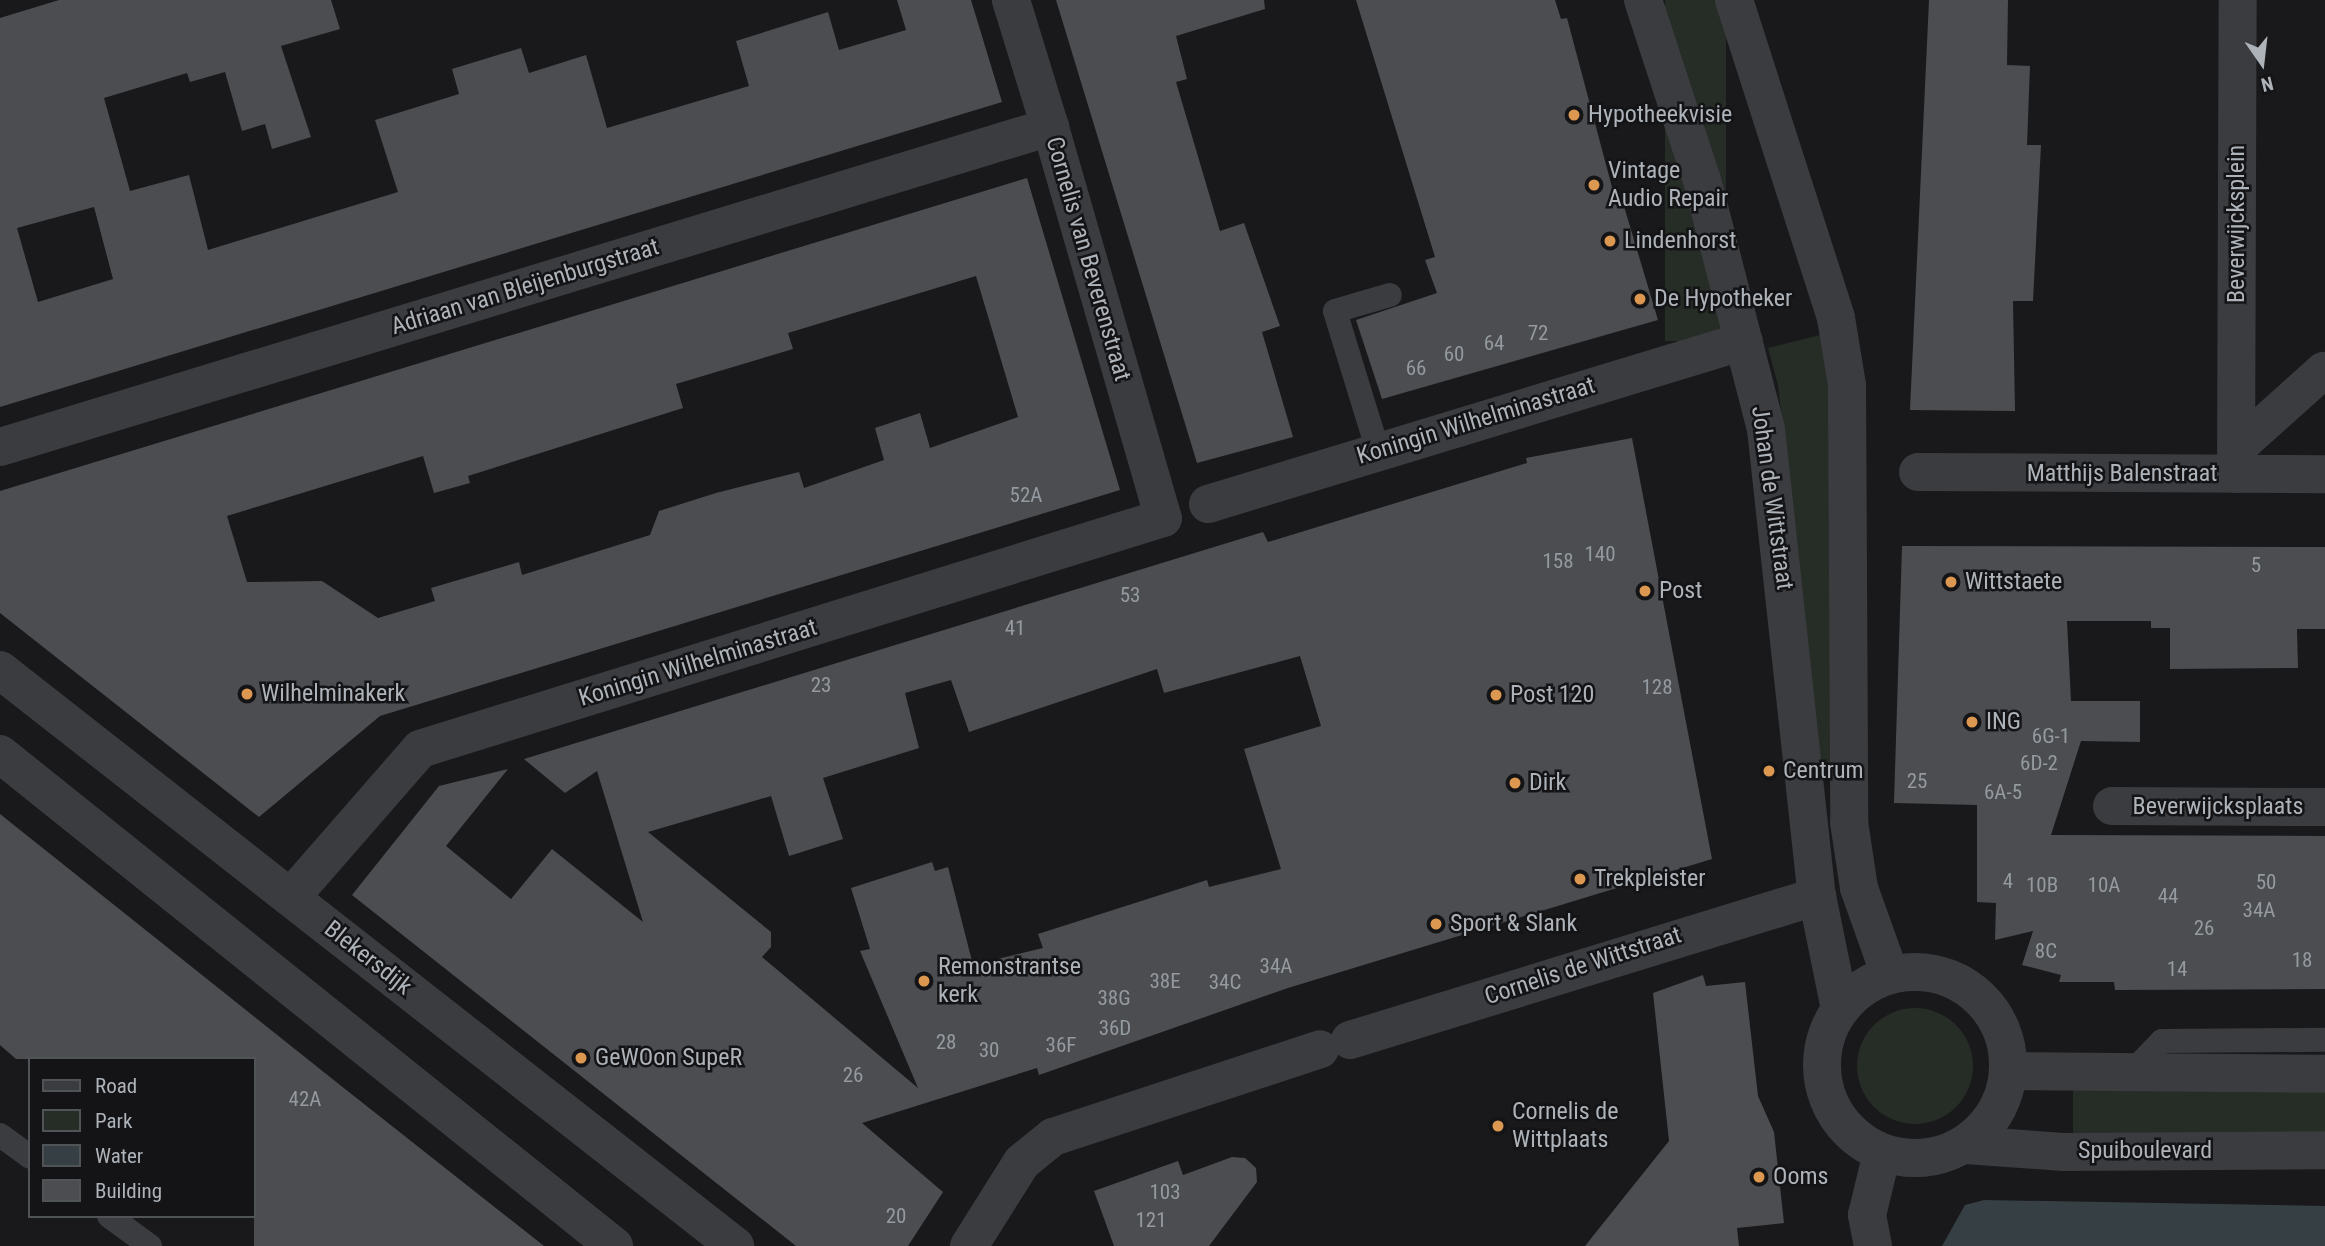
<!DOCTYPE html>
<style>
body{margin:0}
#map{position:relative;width:2325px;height:1246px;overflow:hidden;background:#19191b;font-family:"Roboto Condensed",sans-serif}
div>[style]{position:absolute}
.green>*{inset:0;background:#262c26;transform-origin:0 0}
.round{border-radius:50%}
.water>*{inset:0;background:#364044}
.building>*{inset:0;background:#4b4d50}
.service>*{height:24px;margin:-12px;padding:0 12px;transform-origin:12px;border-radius:12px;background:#3b3c3f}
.pedestrian>*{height:37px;margin:-18.5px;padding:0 18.5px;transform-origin:18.5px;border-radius:18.5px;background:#3b3c3f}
.minor>*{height:38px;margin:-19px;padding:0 19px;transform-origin:19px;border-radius:19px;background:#3b3c3f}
.tertiary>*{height:38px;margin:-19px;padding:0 19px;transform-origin:19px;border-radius:19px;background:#3b3c3f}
.tertiary>.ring{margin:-19px;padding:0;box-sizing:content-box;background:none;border:38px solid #3b3c3f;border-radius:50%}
.dots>*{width:19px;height:19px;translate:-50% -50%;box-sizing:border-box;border:4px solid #141416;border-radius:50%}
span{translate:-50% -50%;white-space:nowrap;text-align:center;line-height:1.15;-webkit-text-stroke:5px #141416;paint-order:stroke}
.number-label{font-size:21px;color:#949a9f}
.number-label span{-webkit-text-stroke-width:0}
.poi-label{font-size:24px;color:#adb3b9}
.left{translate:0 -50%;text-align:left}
.street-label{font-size:24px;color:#adb3b9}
.legend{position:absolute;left:28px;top:1057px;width:228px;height:161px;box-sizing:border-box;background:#141416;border:2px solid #515457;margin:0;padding:9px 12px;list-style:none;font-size:21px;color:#adb3b9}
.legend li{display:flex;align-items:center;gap:14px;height:35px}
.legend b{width:35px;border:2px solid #515457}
.north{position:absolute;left:2227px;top:28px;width:70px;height:70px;-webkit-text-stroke:5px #141416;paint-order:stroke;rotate:166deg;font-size:19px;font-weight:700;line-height:28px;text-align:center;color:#adb3b9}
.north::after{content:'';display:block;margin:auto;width:24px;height:32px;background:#adb3b9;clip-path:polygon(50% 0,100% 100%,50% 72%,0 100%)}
</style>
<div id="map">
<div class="green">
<div style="left:1665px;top:0;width:61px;height:341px"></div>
<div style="clip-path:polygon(1828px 333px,1834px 765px,1820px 773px,1778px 385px,1768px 348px)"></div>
<div class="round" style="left:1857px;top:1008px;width:116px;height:116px"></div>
<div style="left:2325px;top:1085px;width:54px;height:252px;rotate:90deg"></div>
</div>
<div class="water">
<div style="clip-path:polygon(1984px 1200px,2325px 1206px,2325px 1246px,1942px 1246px,1965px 1205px)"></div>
</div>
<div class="building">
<div style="clip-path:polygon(evenodd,59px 0,331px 0,340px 29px,281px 46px,311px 137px,272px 149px,265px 124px,242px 131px,225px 72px,190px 82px,187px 73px,104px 98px,130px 191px,189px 175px,208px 250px,398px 192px,375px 120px,459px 94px,452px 69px,521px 48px,529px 73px,586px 55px,607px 128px,749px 86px,736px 41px,828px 12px,839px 50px,906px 30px,897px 0,971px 0,1002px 102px,0 407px,0 18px,59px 0,94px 207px,113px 279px,38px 302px,17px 228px,94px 207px)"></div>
<div style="clip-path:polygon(1056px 0,1264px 0,1265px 9px,1176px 36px,1187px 79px,1176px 82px,1220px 231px,1244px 223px,1280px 326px,1262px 332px,1293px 437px,1197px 463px)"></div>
<div style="clip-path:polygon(1356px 0,1555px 0,1561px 19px,1567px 18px,1617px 206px,1623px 203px,1658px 320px,1382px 399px,1356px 320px,1437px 293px,1425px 260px,1435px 257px)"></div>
<div style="clip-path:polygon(1929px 0,2008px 0,2007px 65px,2030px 66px,2027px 145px,2041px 145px,2033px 301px,2013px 301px,2015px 411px,1910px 410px)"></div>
<div style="clip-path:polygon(evenodd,1027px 178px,1120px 490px,380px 716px,259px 817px,0 613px,0 491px,1027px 178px,976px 276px,1018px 417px,930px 448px,920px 413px,875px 428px,884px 460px,804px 488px,799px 472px,716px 493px,659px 511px,650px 535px,522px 575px,519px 562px,431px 588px,435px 601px,378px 618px,322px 581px,247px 582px,227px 516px,423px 456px,434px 493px,470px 483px,468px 476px,683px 408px,676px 384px,793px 349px,788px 333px,976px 276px)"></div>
<div style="clip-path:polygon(evenodd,1632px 438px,1712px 859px,1288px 988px,1039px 1075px,1037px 1068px,862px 1123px,943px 1192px,908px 1246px,796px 1246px,352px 895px,439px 786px,508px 769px,446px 846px,511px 899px,552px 849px,643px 922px,597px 771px,565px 793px,524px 759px,1263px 532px,1268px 542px,1527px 463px,1526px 458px,1632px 438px,1300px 656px,1321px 726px,1244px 749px,1281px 869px,1209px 887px,1207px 880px,1038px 934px,1043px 948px,973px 965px,948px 867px,935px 871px,932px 862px,851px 888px,870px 949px,860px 951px,918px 1088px,762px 957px,771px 947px,771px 932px,648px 832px,771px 796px,789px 856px,843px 839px,823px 778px,919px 748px,905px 693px,951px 680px,969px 732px,1157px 669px,1164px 693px,1300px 656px)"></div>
<div style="clip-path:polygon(1902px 546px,2325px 547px,2325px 629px,2297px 629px,2298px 668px,2170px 669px,2170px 628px,2151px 628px,2151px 621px,2067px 621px,2071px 701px,2140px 701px,2140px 742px,2081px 741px,2051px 835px,2325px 836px,2325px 989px,2115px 990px,2114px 982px,2059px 982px,2061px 975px,2022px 965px,2033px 931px,1995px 940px,1996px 903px,1977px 902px,1977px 805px,1894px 803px)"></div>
<div style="clip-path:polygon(0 814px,340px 1085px,544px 1246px,254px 1246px,254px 1059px,16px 1059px,0 1045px)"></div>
<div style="clip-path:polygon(1703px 975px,1706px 986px,1745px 982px,1758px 1096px,1774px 1132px,1784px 1223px,1737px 1228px,1739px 1246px,1585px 1246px,1669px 1141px,1653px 993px)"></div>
<div style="clip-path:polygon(1232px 1157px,1245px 1158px,1256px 1168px,1257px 1182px,1209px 1246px,1114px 1246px,1094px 1191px,1178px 1161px,1183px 1175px)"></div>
</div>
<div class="service">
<div style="left:1378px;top:451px;width:146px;rotate:-107.1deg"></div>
<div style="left:1335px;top:311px;width:57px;rotate:-16.2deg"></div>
<div style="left:2130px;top:1074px;width:46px;rotate:-45.9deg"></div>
<div style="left:2162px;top:1041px;width:163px;rotate:-0.4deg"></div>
<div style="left:0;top:1135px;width:37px;rotate:36deg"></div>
<div style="left:109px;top:1216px;width:51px;rotate:36.2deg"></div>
</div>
<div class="pedestrian">
<div style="left:1050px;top:127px;width:407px;rotate:73.9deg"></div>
<div style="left:2236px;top:448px;width:117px;rotate:-41.9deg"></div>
</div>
<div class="minor">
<div style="left:0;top:447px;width:1098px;rotate:-16.95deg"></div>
<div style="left:1050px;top:127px;width:133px;rotate:-107.1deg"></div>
<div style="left:1918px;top:472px;width:407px;rotate:0.3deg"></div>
<div style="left:2236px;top:474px;width:474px;rotate:-89.8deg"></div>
<div style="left:1208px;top:504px;width:560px;rotate:-16.91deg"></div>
<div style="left:0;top:670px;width:934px;rotate:38.08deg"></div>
<div style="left:0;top:754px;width:787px;rotate:38.71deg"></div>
<div style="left:2112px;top:806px;width:213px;rotate:0.3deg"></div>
<div style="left:291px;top:897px;width:196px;rotate:-48.9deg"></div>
<div style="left:420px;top:749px;width:778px;rotate:-17.27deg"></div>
<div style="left:1350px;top:1040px;width:489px;rotate:-17.1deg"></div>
<div style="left:969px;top:1246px;width:99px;rotate:-57.8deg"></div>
<div style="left:1022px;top:1162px;width:40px;rotate:-39deg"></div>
<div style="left:1053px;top:1137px;width:281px;rotate:-18.2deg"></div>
<div style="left:1873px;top:1246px;width:32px;rotate:-101deg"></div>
<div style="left:1867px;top:1215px;width:64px;rotate:-76.4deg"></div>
</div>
<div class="tertiary">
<div style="left:1643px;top:0;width:189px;rotate:71.9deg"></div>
<div style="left:1702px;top:180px;width:257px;rotate:75.6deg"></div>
<div style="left:1766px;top:429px;width:470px;rotate:83.8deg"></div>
<div style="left:1817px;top:896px;width:115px;rotate:78.5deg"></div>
<div style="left:1734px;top:0;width:334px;rotate:72.2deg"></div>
<div style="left:1836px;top:318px;width:68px;rotate:80.7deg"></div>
<div style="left:1847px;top:385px;width:437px;rotate:89.7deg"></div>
<div style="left:1849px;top:822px;width:67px;rotate:81.4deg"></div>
<div style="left:1859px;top:888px;width:92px;rotate:70.4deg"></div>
<div class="ring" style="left:1822px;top:972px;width:148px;height:148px"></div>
<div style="left:2009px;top:1071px;width:316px;rotate:0.5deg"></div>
<div style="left:1966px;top:1145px;width:98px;rotate:4.1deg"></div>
<div style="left:2064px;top:1152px;width:261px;rotate:-0.4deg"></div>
</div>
<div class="dots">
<div style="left:1574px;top:115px;background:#dc9750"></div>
<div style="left:1594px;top:185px;background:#dc9750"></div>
<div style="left:1610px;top:241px;background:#dc9750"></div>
<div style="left:1640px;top:299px;background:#dc9750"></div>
<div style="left:1951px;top:582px;background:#dc9750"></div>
<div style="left:1645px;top:591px;background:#dc9750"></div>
<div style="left:247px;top:694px;background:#dc9750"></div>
<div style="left:1496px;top:695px;background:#dc9750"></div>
<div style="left:1972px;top:722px;background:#dc9750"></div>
<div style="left:1769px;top:771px;background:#dc9750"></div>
<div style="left:1515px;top:783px;background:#dc9750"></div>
<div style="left:1580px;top:879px;background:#dc9750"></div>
<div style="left:1436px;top:924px;background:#dc9750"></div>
<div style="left:924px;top:981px;background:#dc9750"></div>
<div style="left:581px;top:1058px;background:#dc9750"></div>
<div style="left:1498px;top:1126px;background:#dc9750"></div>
<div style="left:1759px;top:1177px;background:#dc9750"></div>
</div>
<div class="number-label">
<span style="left:1538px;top:333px">72</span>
<span style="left:1494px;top:343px">64</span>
<span style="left:1454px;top:354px">60</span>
<span style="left:1416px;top:368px">66</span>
<span style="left:1026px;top:495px">52A</span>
<span style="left:1600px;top:554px">140</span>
<span style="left:1558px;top:561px">158</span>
<span style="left:2256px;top:565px">5</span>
<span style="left:1130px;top:595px">53</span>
<span style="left:1015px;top:628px">41</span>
<span style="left:821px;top:685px">23</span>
<span style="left:1657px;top:687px">128</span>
<span style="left:2051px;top:736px">6G-1</span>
<span style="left:2039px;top:763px">6D-2</span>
<span style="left:1917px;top:781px">25</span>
<span style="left:2003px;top:792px">6A-5</span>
<span style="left:2008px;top:881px">4</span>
<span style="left:2266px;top:882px">50</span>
<span style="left:2042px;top:885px">10B</span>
<span style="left:2104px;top:885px">10A</span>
<span style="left:2168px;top:896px">44</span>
<span style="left:2259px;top:910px">34A</span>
<span style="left:2204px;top:928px">26</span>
<span style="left:2046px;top:951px">8C</span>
<span style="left:2302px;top:960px">18</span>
<span style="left:1276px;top:966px">34A</span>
<span style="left:2177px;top:969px">14</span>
<span style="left:1165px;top:981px">38E</span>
<span style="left:1225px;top:982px">34C</span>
<span style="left:1114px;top:998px">38G</span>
<span style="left:1115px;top:1028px">36D</span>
<span style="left:946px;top:1042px">28</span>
<span style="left:1061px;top:1045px">36F</span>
<span style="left:989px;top:1050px">30</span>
<span style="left:853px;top:1075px">26</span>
<span style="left:305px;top:1099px">42A</span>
<span style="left:1165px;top:1192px">103</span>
<span style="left:896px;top:1216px">20</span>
<span style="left:1151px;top:1220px">121</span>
</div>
<div class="poi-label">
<span class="left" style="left:1588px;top:115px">Hypotheekvisie</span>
<span class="left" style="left:1608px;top:185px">Vintage<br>Audio Repair</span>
<span class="left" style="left:1624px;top:241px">Lindenhorst</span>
<span class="left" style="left:1654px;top:299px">De Hypotheker</span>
<span class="left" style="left:1965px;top:582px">Wittstaete</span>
<span class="left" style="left:1659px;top:591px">Post</span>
<span class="left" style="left:261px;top:694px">Wilhelminakerk</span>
<span class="left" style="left:1510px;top:695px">Post 120</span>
<span class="left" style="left:1986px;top:722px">ING</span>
<span class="left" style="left:1783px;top:771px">Centrum</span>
<span class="left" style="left:1529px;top:783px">Dirk</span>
<span class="left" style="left:1594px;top:879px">Trekpleister</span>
<span class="left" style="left:1450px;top:924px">Sport &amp; Slank</span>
<span class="left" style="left:938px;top:981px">Remonstrantse<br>kerk</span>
<span class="left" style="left:595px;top:1058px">GeWOon SupeR</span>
<span class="left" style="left:1512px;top:1126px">Cornelis de<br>Wittplaats</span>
<span class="left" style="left:1773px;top:1177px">Ooms</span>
</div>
<div class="street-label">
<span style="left:2237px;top:224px;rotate:-90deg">Beverwijcksplein</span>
<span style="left:1088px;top:259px;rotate:74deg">Cornelis van Beverenstraat</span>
<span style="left:525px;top:287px;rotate:-17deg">Adriaan van Bleijenburgstraat</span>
<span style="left:1476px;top:421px;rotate:-17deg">Koningin Wilhelminastraat</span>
<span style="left:2122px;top:474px">Matthijs Balenstraat</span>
<span style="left:1772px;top:498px;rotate:82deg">Johan de Wittstraat</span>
<span style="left:698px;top:663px;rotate:-17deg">Koningin Wilhelminastraat</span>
<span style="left:2218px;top:807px">Beverwijcksplaats</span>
<span style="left:368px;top:958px;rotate:38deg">Blekersdijk</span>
<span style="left:1583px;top:966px;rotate:-18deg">Cornelis de Wittstraat</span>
<span style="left:2145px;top:1151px">Spuiboulevard</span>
</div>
<ul class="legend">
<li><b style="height:9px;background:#3b3c3f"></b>Road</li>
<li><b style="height:19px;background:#262c26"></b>Park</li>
<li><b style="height:19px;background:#364044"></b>Water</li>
<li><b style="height:19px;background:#4b4d50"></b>Building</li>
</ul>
<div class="north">N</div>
</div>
